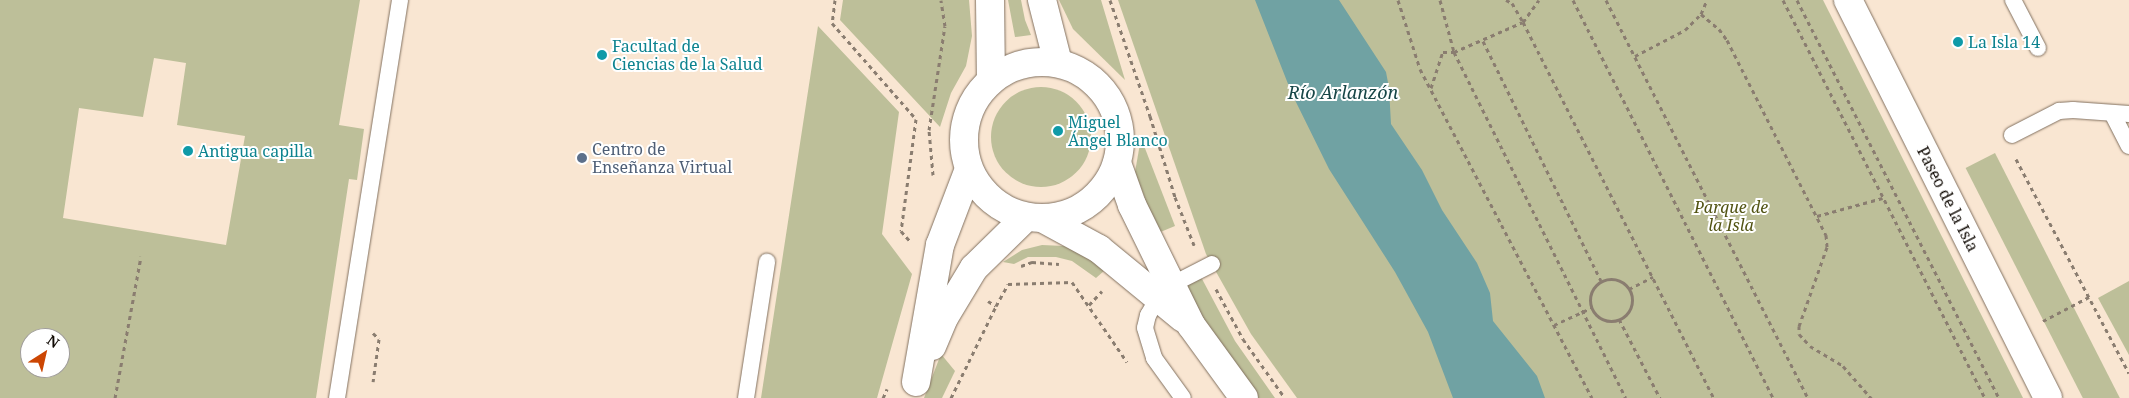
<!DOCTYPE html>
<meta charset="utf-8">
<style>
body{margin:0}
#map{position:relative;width:2129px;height:398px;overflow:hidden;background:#f9e6d2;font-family:"Noto Serif",serif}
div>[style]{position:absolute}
.green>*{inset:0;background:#bdbf99;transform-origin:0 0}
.round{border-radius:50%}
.water>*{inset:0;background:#70a2a3}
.path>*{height:3px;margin-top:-1.5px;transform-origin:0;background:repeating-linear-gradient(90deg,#8a7d70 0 4px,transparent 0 8px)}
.path>.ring{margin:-1.5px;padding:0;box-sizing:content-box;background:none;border:3px solid #8a7d70;border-radius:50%}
.roads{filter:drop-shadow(0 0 1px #827160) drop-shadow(0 0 1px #827160)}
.lane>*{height:16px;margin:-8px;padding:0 8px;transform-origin:8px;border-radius:8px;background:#fff}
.street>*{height:28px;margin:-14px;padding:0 14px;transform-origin:14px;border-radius:14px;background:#fff}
.highway>*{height:28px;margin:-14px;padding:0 14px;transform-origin:14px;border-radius:14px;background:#fff}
.highway>.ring{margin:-14px;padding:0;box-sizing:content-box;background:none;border:28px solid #fff;border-radius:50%}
.dots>*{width:14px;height:14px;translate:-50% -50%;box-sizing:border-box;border:2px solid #fff;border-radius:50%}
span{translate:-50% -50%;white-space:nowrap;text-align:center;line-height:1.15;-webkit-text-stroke:4px #fff;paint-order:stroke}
.culture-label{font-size:16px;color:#0d838f}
.left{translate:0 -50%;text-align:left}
.service-label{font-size:16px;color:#4e5e75}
.street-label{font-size:16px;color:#110b05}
.park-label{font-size:16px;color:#525414;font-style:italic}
.water-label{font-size:18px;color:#174647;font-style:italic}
.north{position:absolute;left:20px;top:328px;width:50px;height:50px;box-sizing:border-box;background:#fff;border:1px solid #a09d9b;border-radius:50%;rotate:35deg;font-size:14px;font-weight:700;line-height:20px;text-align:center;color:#110b05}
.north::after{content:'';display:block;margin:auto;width:18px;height:22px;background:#cc4603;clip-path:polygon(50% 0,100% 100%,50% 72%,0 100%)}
</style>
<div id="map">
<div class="green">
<div style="clip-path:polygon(evenodd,0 0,360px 0,339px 125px,364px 129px,357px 180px,349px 179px,316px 398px,0 398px,0 0,154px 58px,186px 63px,177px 125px,245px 136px,226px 245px,63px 218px,79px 108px,143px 117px,154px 58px,0 0,30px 338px,60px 338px,60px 368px,30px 368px,30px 338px)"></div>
<div style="clip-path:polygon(843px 0,969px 0,972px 36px,966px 66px,951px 93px,940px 127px,840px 20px)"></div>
<div style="clip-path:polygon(1008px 0,1021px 0,1025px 20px,1031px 35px,1015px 37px)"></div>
<div style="clip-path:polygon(1059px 0,1101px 0,1125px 80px,1073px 29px)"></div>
<div style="clip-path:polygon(1118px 0,1823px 0,2023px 398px,1297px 398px,1251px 334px,1206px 254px)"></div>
<div style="clip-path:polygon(818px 26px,899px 112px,882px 234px,912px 274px,877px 398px,761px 398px)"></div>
<div class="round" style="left:991px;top:87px;width:100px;height:100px"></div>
<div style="clip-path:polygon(1141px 138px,1175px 226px,1158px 233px,1135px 172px)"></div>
<div style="left:1995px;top:153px;width:276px;height:33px;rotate:63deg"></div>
<div style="clip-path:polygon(1042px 245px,1064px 246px,1080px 253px,1105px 270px,1096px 278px,1072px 261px,1056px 257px,1028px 257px,1014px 264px,1003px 262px,1022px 250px)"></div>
<div style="clip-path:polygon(1201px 277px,1235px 341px,1275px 398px,1255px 398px,1200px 321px,1185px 286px)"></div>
<div style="clip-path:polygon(2129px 281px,2129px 355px,2098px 298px)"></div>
<div style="clip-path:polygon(941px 354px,955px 371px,942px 398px,924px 398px)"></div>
</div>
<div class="water">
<div style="clip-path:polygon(1255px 0,1339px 0,1386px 72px,1389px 88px,1391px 124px,1422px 170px,1442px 210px,1477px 263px,1490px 293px,1493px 321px,1537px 376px,1545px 398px,1453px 398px,1428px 332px,1395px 272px,1329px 169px,1292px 94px)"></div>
</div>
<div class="path">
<div style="left:835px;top:0;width:23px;rotate:97deg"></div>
<div style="left:832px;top:23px;width:128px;rotate:48.8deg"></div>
<div style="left:916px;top:119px;width:113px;rotate:97.6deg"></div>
<div style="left:901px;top:231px;width:13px;rotate:48deg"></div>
<div style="left:1110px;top:0;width:123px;rotate:71deg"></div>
<div style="left:1150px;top:116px;width:85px;rotate:72.8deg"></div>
<div style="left:1175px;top:197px;width:52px;rotate:68.4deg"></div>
<div style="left:1398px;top:0;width:72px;rotate:72.3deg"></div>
<div style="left:1420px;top:69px;width:371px;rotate:62.4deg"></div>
<div style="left:1440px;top:0;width:54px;rotate:74.9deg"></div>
<div style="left:1454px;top:52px;width:386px;rotate:63.6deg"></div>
<div style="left:1506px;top:0;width:7px;rotate:27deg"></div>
<div style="left:1512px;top:3px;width:22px;rotate:60deg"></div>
<div style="left:1523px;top:22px;width:422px;rotate:63.1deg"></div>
<div style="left:1573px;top:0;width:445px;rotate:63.3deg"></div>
<div style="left:1606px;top:0;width:446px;rotate:63.1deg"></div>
<div style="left:1783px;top:0;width:446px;rotate:63.1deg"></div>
<div style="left:1797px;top:0;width:446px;rotate:63.1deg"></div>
<div style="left:1701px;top:14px;width:23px;rotate:40deg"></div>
<div style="left:1719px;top:29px;width:14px;rotate:54deg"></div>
<div style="left:1727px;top:40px;width:219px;rotate:63.1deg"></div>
<div style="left:1826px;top:235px;width:12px;rotate:85deg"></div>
<div style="left:1827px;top:247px;width:84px;rotate:109.5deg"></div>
<div style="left:1799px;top:326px;width:8px;rotate:90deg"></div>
<div style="left:1799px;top:334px;width:16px;rotate:47deg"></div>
<div style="left:1810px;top:346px;width:39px;rotate:31deg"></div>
<div style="left:1843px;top:366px;width:43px;rotate:48.8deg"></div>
<div style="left:1483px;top:41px;width:267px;rotate:63.8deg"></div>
<div style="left:1635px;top:56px;width:56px;rotate:-27.5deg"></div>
<div style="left:1685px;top:30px;width:23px;rotate:-45deg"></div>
<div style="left:1701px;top:14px;width:15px;rotate:-67deg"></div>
<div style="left:1431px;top:88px;width:38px;rotate:-72deg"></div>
<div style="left:1443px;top:52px;width:11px"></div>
<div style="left:1454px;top:52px;width:75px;rotate:-23.5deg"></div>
<div style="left:1523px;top:22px;width:27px;rotate:-54deg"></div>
<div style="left:2016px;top:159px;width:242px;rotate:62.2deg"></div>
<div style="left:933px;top:175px;width:45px;rotate:-95.1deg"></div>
<div style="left:929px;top:130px;width:105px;rotate:-81.3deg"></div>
<div style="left:945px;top:26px;width:26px;rotate:-99deg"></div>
<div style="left:1817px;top:216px;width:68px;rotate:-15.3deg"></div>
<div style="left:1021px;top:266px;width:12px;rotate:-20deg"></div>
<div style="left:1032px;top:262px;width:27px;rotate:4deg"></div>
<div class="ring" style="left:1590px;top:279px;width:39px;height:39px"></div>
<div style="left:1216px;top:289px;width:57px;rotate:61.6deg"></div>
<div style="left:1243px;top:339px;width:72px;rotate:54.6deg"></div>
<div style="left:1629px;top:289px;width:27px;rotate:-27deg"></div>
<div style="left:988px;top:301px;width:9px;rotate:32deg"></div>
<div style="left:996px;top:306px;width:25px;rotate:-61deg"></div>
<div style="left:1008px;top:284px;width:64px;rotate:-1.8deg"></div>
<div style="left:1072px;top:282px;width:97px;rotate:55.5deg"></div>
<div style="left:1089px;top:305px;width:19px;rotate:-47deg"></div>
<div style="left:1619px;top:319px;width:89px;rotate:62.6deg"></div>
<div style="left:2043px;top:321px;width:52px;rotate:-27.6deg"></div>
<div style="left:1554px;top:325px;width:41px;rotate:-24.7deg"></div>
<div style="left:373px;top:333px;width:8px;rotate:45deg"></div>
<div style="left:379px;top:339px;width:43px;rotate:97.9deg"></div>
<div style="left:115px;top:398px;width:144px;rotate:-79.6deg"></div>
<div style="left:883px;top:398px;width:10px;rotate:-66deg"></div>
<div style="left:951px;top:398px;width:102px;rotate:-63.9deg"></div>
</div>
<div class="roads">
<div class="lane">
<div style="left:2013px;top:0;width:54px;rotate:62.5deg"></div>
<div style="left:2112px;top:113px;width:37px;rotate:63deg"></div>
<div style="left:2012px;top:135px;width:53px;rotate:-27.1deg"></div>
<div style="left:2059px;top:111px;width:14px;rotate:-4deg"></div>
<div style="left:2073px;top:110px;width:56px;rotate:4.1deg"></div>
<div style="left:1171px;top:285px;width:46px;rotate:-27.1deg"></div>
<div style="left:1158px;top:298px;width:20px;rotate:120deg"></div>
<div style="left:1148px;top:315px;width:13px;rotate:103deg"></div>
<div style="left:1145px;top:328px;width:31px;rotate:73deg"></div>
<div style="left:1154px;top:358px;width:49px;rotate:54.1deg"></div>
<div style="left:337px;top:398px;width:403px;rotate:-81deg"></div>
<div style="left:746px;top:398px;width:138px;rotate:-81.2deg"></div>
</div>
<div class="street">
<div style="left:1848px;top:0;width:445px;rotate:63.3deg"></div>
<div style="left:932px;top:346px;width:33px;rotate:-67deg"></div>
<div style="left:945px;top:316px;width:56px;rotate:-58.9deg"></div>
<div style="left:974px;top:268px;width:73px;rotate:-44.4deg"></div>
<div style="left:916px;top:382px;width:139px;rotate:-80.1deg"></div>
<div style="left:940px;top:245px;width:81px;rotate:-69.1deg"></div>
</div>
<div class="highway">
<div style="left:990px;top:0;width:80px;rotate:89.3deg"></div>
<div style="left:1042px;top:0;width:65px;rotate:75.7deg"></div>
<div class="ring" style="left:964px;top:62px;width:128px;height:128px"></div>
<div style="left:1117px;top:163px;width:45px;rotate:70.3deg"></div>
<div style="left:1132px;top:205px;width:134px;rotate:63.8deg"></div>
<div style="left:1191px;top:325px;width:90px;rotate:54deg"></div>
<div style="left:1042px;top:218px;width:65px;rotate:28.5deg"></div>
<div style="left:1099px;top:249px;width:109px;rotate:39.4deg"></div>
</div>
</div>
<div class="dots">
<div style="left:1958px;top:42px;background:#0f9aa8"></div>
<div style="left:602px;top:55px;background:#0f9aa8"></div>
<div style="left:1058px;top:131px;background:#0f9aa8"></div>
<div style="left:188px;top:151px;background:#0f9aa8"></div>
<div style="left:582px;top:158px;background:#5c6f8a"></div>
</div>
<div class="culture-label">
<span class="left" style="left:1968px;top:42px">La Isla 14</span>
<span class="left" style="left:612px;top:55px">Facultad de<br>Ciencias de la Salud</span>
<span class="left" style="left:1068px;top:131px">Miguel<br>Ángel Blanco</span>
<span class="left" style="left:198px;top:151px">Antigua capilla</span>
</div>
<div class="service-label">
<span class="left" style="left:592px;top:158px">Centro de<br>Enseñanza Virtual</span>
</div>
<div class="street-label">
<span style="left:1948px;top:199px;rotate:63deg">Paseo de la Isla</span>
</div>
<div class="park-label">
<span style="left:1731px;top:216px">Parque de<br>la Isla</span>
</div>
<div class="water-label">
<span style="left:1343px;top:92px">Río Arlanzón</span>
</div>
<div class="north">N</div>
</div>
